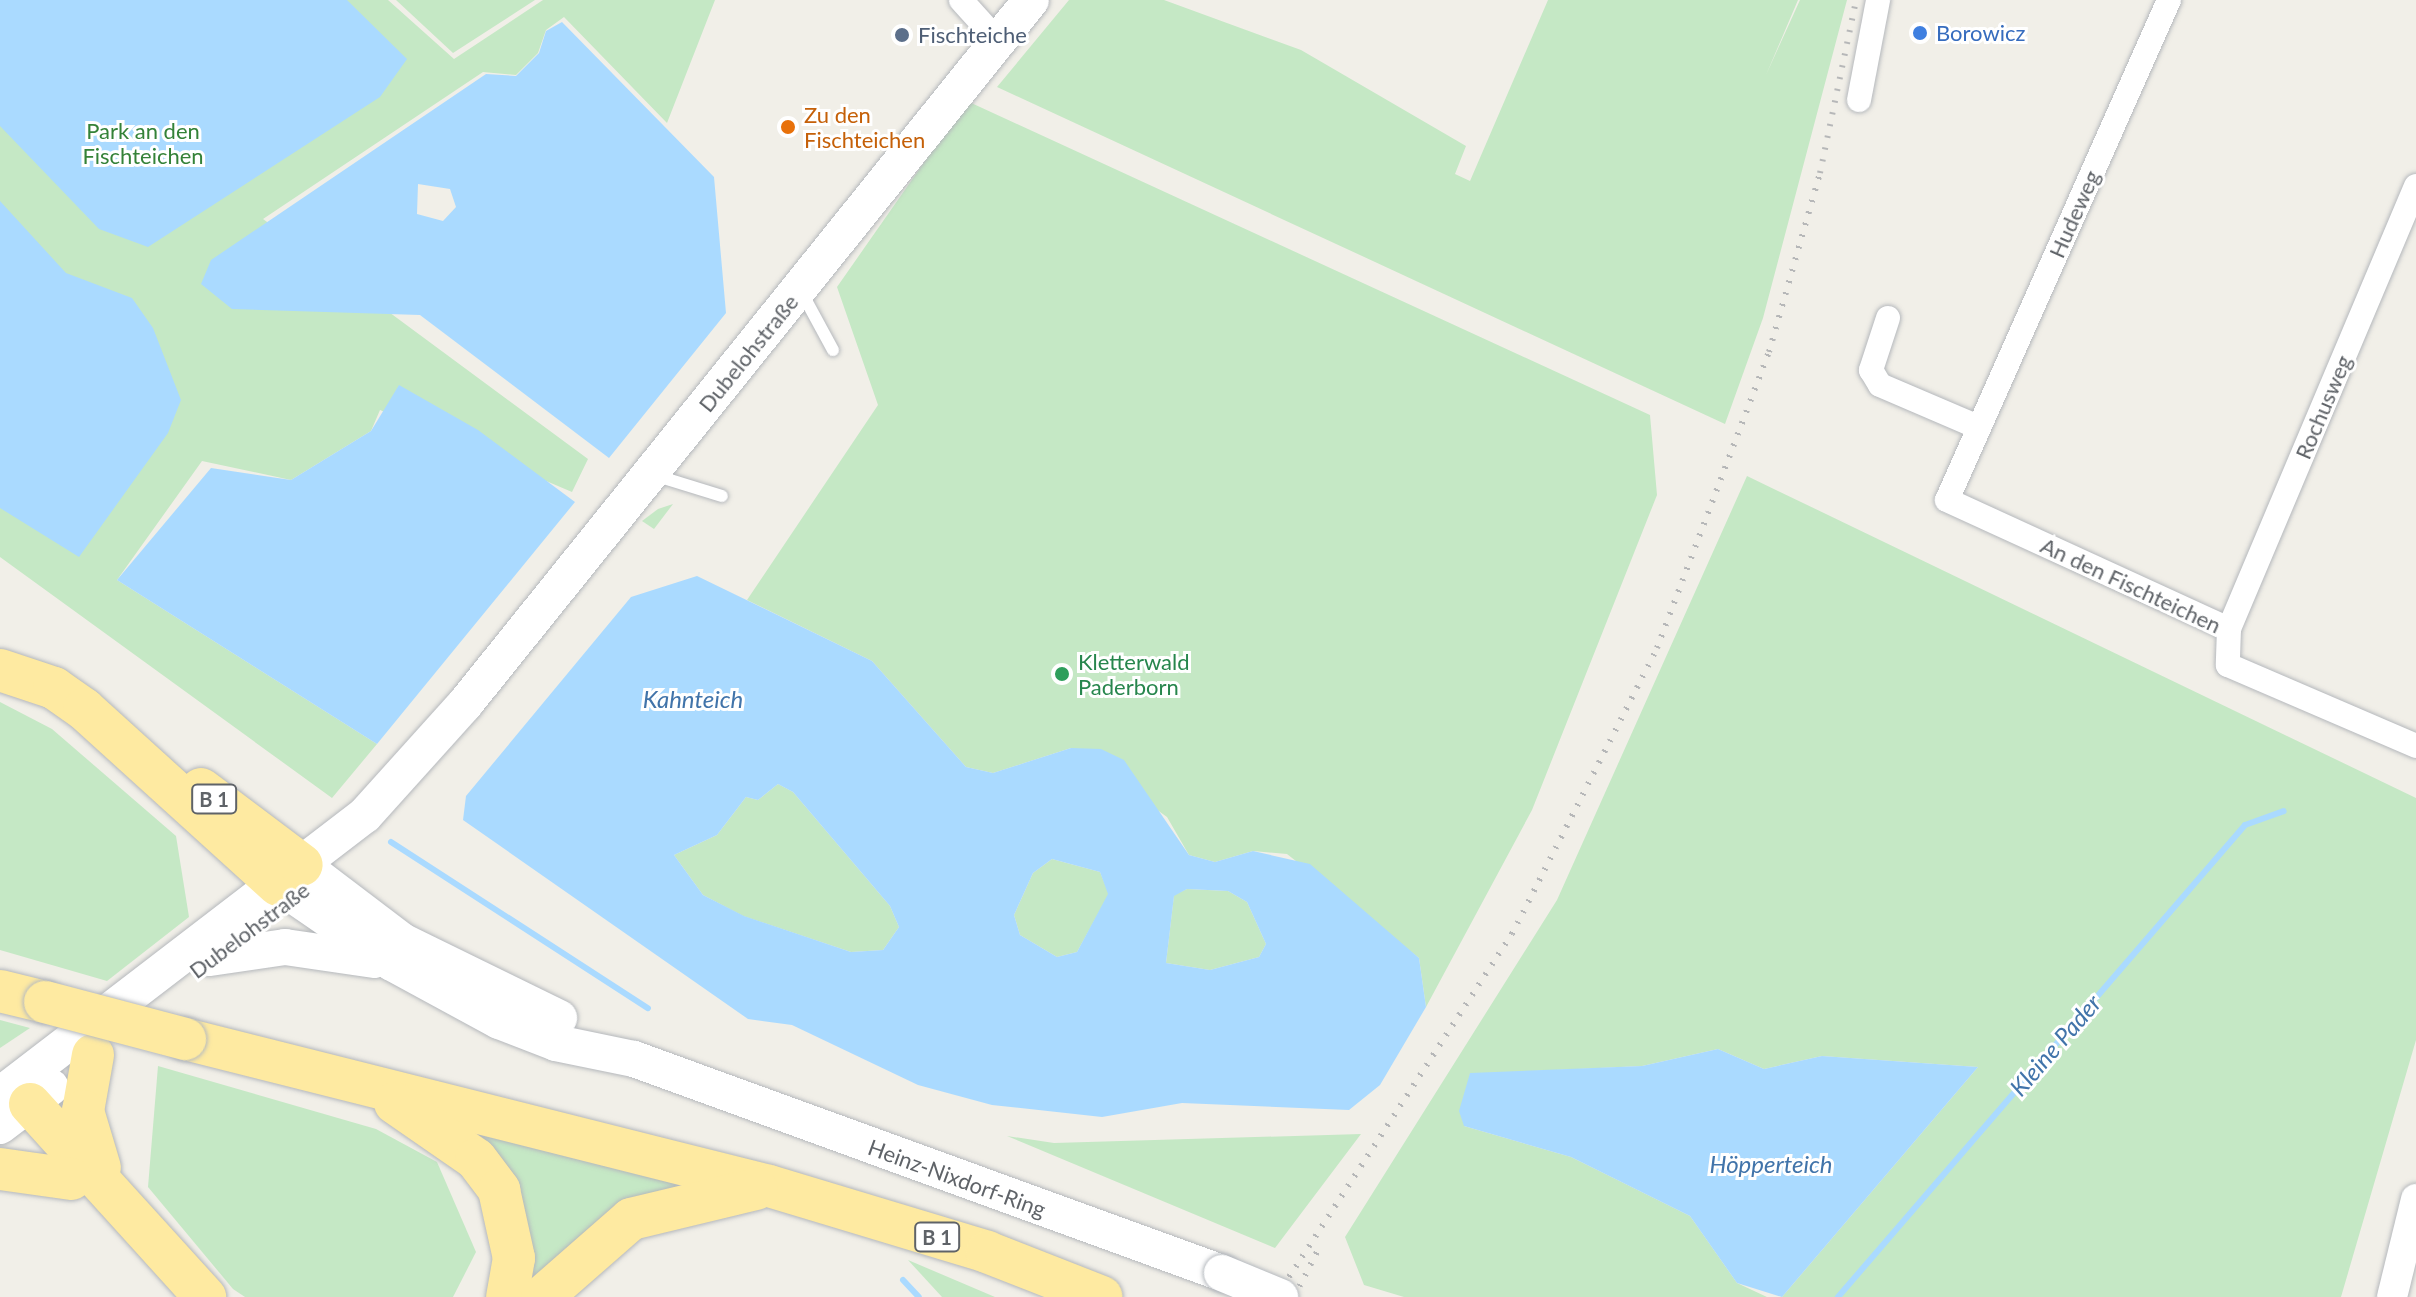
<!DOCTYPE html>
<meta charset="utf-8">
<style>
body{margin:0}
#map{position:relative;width:2416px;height:1297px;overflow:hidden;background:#f1efe8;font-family:Lato,sans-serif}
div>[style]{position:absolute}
.green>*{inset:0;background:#c5e8c5}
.water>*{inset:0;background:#aadaff}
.stream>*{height:6px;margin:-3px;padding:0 3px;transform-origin:3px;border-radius:3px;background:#aadaff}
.roads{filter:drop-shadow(0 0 2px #b5b8bc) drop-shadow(0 0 2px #b5b8bc)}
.service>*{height:12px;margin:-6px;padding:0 6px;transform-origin:6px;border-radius:6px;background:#fff}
.minor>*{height:24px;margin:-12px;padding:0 12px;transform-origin:12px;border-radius:12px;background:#fff}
.tertiary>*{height:30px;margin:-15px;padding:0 15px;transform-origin:15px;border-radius:15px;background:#fff}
.secondary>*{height:36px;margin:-18px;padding:0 18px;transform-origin:18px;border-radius:18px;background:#fff}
.trunk>*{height:42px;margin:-21px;padding:0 21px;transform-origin:21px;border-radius:21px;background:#feeaa1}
.rail>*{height:6px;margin-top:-3px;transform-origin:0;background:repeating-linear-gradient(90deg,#b6b7b8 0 2px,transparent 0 12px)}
.bridges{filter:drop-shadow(0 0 2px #b6babf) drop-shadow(0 0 2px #b6babf)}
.secondary-bridge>*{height:36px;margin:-18px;padding:0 18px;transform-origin:18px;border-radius:18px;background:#fff}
.trunk-bridge>*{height:42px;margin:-21px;padding:0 21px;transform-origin:21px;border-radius:21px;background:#feeaa1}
.dots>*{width:22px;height:22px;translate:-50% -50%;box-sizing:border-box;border:4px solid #fff;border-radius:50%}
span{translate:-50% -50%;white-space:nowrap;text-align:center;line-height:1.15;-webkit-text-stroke:6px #fff;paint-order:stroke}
.shield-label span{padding:2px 6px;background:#fff;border:2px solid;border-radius:6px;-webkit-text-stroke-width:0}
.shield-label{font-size:20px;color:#5f6368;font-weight:700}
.shop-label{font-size:22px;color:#366cbe}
.left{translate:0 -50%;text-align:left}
.service-label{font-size:22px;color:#4e5e75}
.food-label{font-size:22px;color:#c56008}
.park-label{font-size:22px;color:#348238}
.street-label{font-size:22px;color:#5f6368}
.leisure-label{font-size:22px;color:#27864d}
.water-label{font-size:24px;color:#4174aa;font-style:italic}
</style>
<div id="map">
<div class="green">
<div style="clip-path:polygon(0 0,388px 0,454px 59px,543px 0,715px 0,667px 123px,564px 17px,546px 30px,538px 53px,516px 75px,483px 72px,263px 219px,588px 459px,572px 492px,380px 410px,371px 431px,291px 480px,202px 461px,117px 580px,377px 744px,332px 798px,0 557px)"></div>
<div style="clip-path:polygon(396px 0,535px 0,453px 53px)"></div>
<div style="clip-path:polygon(1069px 0,1164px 0,1301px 50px,1466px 146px,1455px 174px,1470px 181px,1548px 0,1798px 0,1766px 75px,1800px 0,1847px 0,1763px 318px,1725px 424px,997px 87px)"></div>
<div style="clip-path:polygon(967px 101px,1650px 415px,1657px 495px,1532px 810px,1426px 1007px,1419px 958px,1287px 854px,1253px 851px,1215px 862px,1189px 855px,1167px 817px,1071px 748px,993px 773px,966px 767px,872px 661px,747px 600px,878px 405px,837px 287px)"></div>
<div style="clip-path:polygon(1747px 476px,2416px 798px,2416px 1040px,2341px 1297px,1782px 1297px,1978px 1067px,1822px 1056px,1764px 1069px,1718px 1049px,1642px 1066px,1470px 1074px,1464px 1126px,1571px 1157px,1690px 1216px,1737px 1283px,1767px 1297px,1404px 1297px,1364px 1285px,1345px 1237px,1557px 900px)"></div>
<div style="clip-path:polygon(673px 504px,654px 529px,642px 521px,658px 509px)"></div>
<div style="clip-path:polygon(0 702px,52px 729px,176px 836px,189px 917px,107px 981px,0 950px)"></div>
<div style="clip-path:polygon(778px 784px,793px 792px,890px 906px,899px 927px,883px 950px,851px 952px,743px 916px,703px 895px,674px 855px,717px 835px,746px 797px,758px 800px)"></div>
<div style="clip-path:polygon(1052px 859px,1100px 872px,1109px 894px,1077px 952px,1057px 957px,1020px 935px,1014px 915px,1033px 873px)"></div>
<div style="clip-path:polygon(1187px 889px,1228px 891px,1247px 902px,1266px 944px,1259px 957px,1210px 970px,1166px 963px,1174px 895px)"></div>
<div style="clip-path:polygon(0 1020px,30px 1028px,0 1048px)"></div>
<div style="clip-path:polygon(158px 1066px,376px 1129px,437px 1162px,476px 1252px,453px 1297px,245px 1297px,233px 1289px,148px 1187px)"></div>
<div style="clip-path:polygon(416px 1110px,691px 1184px,528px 1297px,520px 1232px)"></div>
<div style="clip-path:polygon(1361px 1134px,1275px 1248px,1007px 1136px,1054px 1143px)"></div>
<div style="clip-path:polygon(908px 1260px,995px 1297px,942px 1297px)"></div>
</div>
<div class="water">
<div style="clip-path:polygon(0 0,347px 0,407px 59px,380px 97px,148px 247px,99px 229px,0 126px)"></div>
<div style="clip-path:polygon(evenodd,562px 22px,714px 177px,726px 313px,609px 458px,420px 315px,232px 309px,201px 284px,211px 260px,486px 74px,516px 76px,539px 53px,546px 31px,562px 22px,418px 184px,450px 189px,456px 207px,443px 221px,417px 214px,418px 184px)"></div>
<div style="clip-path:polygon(0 201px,66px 273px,132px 298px,153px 328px,181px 400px,168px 433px,79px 557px,0 508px)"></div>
<div style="clip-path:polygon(399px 385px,478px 430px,575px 502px,377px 744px,117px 580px,211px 468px,291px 480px,371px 431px)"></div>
<div style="clip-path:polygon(evenodd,697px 576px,872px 661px,966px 767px,993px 773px,1071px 748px,1101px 749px,1124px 760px,1189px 855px,1215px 862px,1253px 851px,1310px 864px,1419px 958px,1426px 1007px,1380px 1085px,1349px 1110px,1182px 1103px,1102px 1117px,992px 1105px,918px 1085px,792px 1025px,748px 1019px,463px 820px,466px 796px,631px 597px,697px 576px,778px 784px,793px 792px,890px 906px,899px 927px,883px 950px,851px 952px,744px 916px,703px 895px,674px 855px,717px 835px,746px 797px,758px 800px,778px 784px,697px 576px,1052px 859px,1100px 872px,1108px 894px,1077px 952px,1057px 957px,1020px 935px,1014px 915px,1033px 873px,1052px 859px,697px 576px,1187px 889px,1228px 891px,1247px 902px,1266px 944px,1259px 957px,1210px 970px,1166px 963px,1174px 896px,1187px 889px)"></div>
<div style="clip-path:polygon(1718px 1049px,1764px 1069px,1822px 1056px,1978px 1067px,1782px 1297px,1737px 1283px,1690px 1216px,1571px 1157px,1464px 1126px,1459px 1111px,1470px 1073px,1642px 1066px)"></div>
</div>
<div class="stream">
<div style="left:391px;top:842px;width:306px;rotate:32.9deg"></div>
<div style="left:903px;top:1280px;width:23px;rotate:47deg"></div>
<div style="left:1838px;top:1297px;width:623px;rotate:-49.23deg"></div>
<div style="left:2245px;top:825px;width:41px;rotate:-19.7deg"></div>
</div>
<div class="roads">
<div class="service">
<div style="left:802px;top:293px;width:65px;rotate:61.5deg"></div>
<div style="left:654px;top:475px;width:71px;rotate:17.2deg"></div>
</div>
<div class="minor">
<div style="left:961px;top:0;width:55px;rotate:47.9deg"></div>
<div style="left:2169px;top:0;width:547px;rotate:113.94deg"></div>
<div style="left:1947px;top:500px;width:310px;rotate:24.6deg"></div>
<div style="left:1859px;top:100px;width:102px;rotate:-79.2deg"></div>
<div style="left:2416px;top:186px;width:481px;rotate:112.9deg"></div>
<div style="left:2229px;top:629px;width:36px;rotate:92deg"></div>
<div style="left:2228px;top:665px;width:205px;rotate:23.3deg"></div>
<div style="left:1888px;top:318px;width:55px;rotate:108.1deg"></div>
<div style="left:1871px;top:370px;width:17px;rotate:59deg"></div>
<div style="left:1880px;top:385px;width:107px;rotate:23.2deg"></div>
</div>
<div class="tertiary">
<div style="left:2392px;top:1297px;width:101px;rotate:-76.2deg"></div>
</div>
<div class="secondary">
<div style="left:302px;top:865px;width:126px;rotate:37.2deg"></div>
<div style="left:402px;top:941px;width:175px;rotate:26.1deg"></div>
<div style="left:278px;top:885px;width:138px;rotate:34.4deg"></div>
<div style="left:392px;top:963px;width:122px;rotate:28.5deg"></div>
<div style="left:499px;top:1021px;width:61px;rotate:21.1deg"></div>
<div style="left:556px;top:1043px;width:80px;rotate:11.6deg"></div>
<div style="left:634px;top:1059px;width:626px;rotate:20deg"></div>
<div style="left:210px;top:958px;width:76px;rotate:-8.3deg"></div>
<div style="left:285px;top:947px;width:90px;rotate:8.3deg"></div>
<div style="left:0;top:1095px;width:460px;rotate:-37.5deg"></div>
<div style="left:365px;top:815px;width:149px;rotate:-48deg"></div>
<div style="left:465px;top:704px;width:903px;rotate:-51.2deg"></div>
<div style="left:0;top:1126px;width:64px;rotate:-37.4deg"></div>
</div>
<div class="trunk">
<div style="left:0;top:670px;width:57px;rotate:18.4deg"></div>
<div style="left:54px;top:688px;width:37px;rotate:35deg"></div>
<div style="left:84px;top:709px;width:262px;rotate:42.2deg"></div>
<div style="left:201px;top:789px;width:126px;rotate:37deg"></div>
<div style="left:0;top:991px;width:46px;rotate:13.7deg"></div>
<div style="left:185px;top:1039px;width:602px;rotate:14.13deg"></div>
<div style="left:769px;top:1186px;width:228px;rotate:16.8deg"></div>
<div style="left:987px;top:1252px;width:123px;rotate:21.4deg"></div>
<div style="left:93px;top:1055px;width:57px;rotate:100.1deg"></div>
<div style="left:83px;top:1111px;width:59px;rotate:73.4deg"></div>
<div style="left:395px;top:1103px;width:98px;rotate:34.7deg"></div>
<div style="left:476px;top:1159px;width:39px;rotate:53deg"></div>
<div style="left:499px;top:1190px;width:70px;rotate:77.6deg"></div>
<div style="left:514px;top:1258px;width:40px;rotate:100deg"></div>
<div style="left:30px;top:1104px;width:261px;rotate:47.8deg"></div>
<div style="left:0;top:1169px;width:72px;rotate:8deg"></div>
<div style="left:542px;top:1297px;width:118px;rotate:-41.2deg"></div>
<div style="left:631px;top:1219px;width:129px;rotate:-13.5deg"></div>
</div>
</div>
<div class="rail">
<div style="left:1276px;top:1297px;width:433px;rotate:-57deg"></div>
<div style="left:1512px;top:934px;width:321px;rotate:-63.1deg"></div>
<div style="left:1657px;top:648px;width:316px;rotate:-69.3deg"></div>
<div style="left:1769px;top:352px;width:186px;rotate:-74.1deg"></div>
<div style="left:1820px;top:173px;width:177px;rotate:-78.2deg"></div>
<div style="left:1294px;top:1297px;width:57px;rotate:-63deg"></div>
</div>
<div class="bridges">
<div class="secondary-bridge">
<div style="left:1222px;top:1273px;width:63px;rotate:22.5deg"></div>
</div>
<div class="trunk-bridge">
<div style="left:45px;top:1002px;width:145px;rotate:14.8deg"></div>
</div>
</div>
<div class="dots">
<div style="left:1920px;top:33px;background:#3f7fe0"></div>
<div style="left:902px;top:35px;background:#5c6f8a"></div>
<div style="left:788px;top:127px;background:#e8710a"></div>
<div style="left:1062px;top:674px;background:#2e9e5b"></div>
</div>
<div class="shield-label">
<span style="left:214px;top:799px">B 1</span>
<span style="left:937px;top:1237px">B 1</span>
</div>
<div class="shop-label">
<span class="left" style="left:1936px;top:33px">Borowicz</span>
</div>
<div class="service-label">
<span class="left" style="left:918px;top:35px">Fischteiche</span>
</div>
<div class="food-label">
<span class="left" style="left:804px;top:127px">Zu den<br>Fischteichen</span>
</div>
<div class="park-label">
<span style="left:143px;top:143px">Park an den<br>Fischteichen</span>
</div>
<div class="street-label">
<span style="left:2074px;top:214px;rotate:-66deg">Hudeweg</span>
<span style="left:748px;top:353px;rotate:-51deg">Dubelohstraße</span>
<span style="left:2323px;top:407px;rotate:-67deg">Rochusweg</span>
<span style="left:2131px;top:585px;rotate:25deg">An den Fischteichen</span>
<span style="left:249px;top:930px;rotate:-37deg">Dubelohstraße</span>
<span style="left:957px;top:1178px;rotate:20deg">Heinz-Nixdorf-Ring</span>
</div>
<div class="leisure-label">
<span class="left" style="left:1078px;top:674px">Kletterwald<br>Paderborn</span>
</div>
<div class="water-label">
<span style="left:693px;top:699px">Kahnteich</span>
<span style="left:2055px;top:1045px;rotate:-49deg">Kleine Pader</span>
<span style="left:1771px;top:1164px">Höpperteich</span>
</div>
</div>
